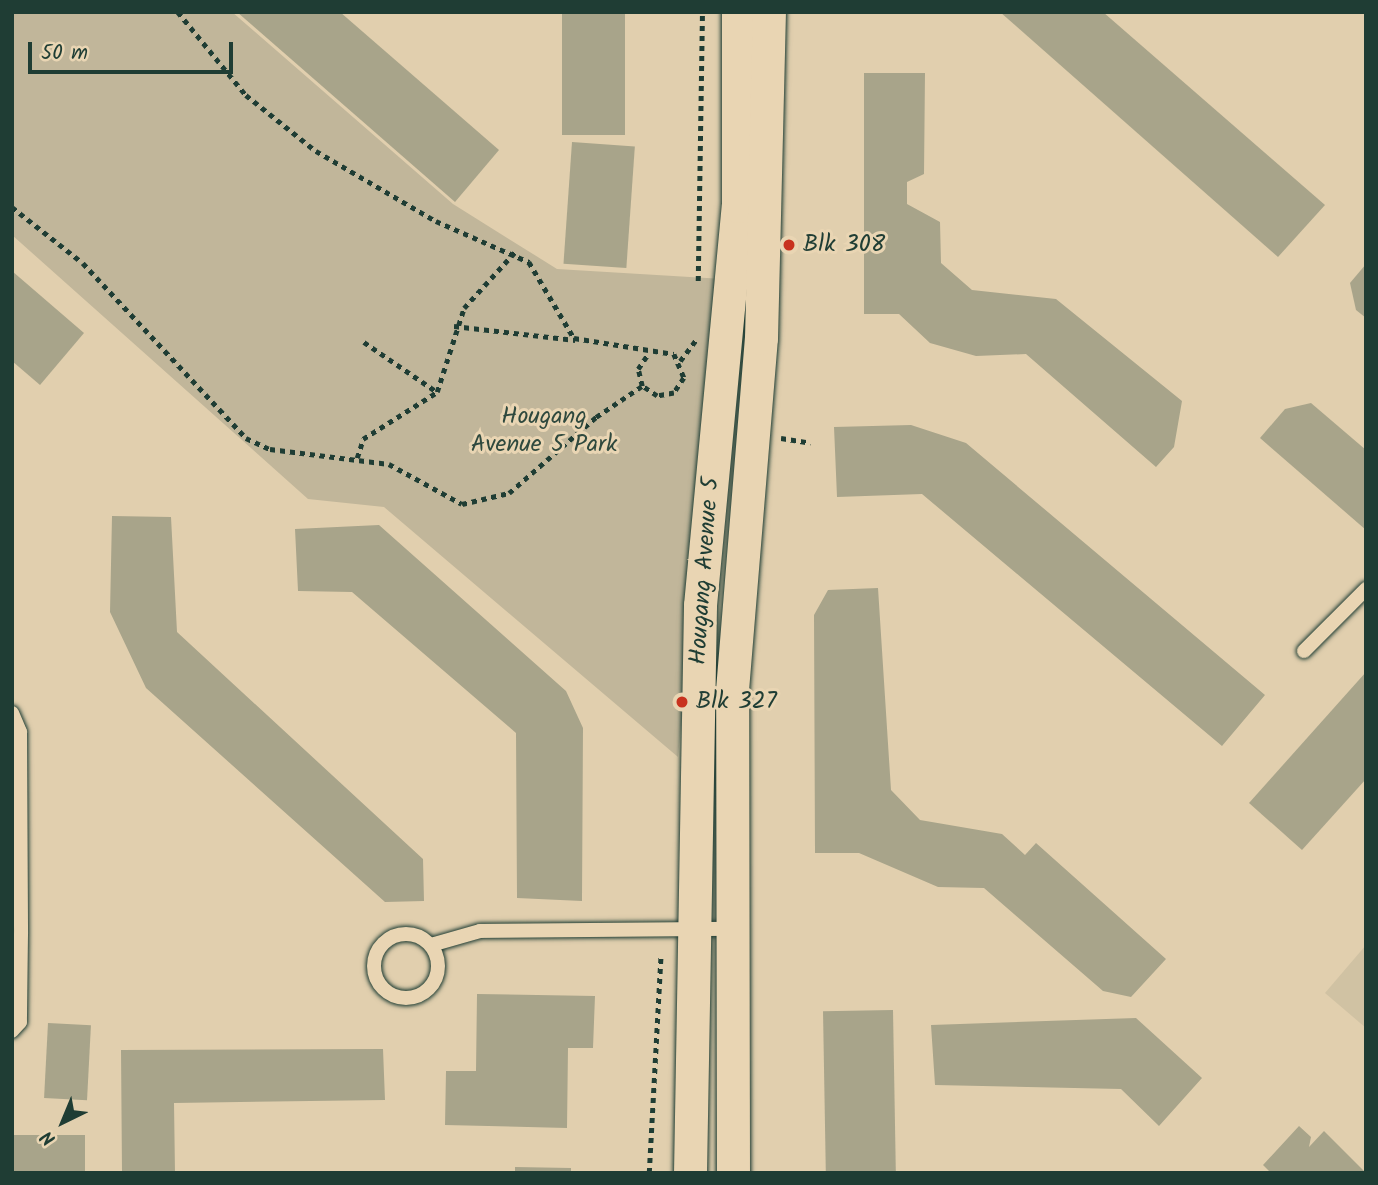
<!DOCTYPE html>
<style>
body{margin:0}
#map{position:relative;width:1378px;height:1185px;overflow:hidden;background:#e1cfae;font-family:Kalam,sans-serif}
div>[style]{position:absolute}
.built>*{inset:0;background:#d0c2a3}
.green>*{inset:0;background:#c1b69a}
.building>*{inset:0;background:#a8a48a;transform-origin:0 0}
.path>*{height:4.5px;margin-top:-2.25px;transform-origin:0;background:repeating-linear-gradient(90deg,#1f3d34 0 5px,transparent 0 10px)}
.roads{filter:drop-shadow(0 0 2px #1f3d34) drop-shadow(0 0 2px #1f3d34)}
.service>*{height:14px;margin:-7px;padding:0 7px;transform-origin:7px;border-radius:7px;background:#e9d5b3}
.service>.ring{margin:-7px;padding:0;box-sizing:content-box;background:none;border:14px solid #e9d5b3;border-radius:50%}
.tertiary>*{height:33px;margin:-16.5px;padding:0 16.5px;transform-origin:16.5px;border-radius:16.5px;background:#e9d5b3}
.dots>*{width:19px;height:19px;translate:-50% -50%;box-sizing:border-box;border:4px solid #e9d5b3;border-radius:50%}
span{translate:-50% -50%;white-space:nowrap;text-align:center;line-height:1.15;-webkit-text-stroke:6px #e9d5b3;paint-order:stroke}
.poi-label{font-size:24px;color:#1f3d34}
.left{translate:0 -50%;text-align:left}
.park-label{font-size:24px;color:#2f493e}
.street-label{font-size:24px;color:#1f3d34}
.frame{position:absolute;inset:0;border:14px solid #1f3d34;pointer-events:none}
.north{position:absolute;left:28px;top:1087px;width:70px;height:70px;-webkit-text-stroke:5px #e9d5b3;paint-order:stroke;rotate:223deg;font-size:19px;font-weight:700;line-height:28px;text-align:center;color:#1f3d34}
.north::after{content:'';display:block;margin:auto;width:24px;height:32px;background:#1f3d34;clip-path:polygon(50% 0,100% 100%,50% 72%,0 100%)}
.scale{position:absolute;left:28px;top:42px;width:205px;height:32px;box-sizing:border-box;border:4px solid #1f3d34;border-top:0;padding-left:9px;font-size:21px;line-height:24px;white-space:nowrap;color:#1f3d34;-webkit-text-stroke:5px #e9d5b3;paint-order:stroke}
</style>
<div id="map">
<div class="built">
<div style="clip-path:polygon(1366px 945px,1366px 1028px,1325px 993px)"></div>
</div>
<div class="green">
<div style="clip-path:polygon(12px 12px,232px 12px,453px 204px,557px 269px,723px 279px,678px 757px,384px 507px,308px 499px,12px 235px)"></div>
</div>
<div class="building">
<div style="clip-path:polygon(237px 12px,340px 12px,499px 150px,455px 202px)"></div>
<div style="left:562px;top:12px;width:63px;height:123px"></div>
<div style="clip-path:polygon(1000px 12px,1103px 12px,1325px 205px,1278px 257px)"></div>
<div style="clip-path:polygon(864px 73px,925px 73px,924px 174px,907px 182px,907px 204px,940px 222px,941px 263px,972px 290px,1056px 299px,1182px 401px,1174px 447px,1156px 467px,1026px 354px,976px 356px,930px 343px,899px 314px,864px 314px)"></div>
<div style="left:572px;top:142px;width:63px;height:122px;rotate:4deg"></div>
<div style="clip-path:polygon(1366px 264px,1366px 318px,1356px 310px,1350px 283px)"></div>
<div style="clip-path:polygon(12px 271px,84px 333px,40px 385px,12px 361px)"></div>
<div style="clip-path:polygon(1311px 403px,1366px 450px,1366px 530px,1260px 438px,1285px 409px)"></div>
<div style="clip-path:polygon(911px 425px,966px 443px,1265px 695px,1222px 746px,922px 494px,837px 497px,834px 427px)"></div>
<div style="clip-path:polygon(112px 516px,171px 517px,177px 632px,423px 859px,424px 901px,385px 902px,146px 688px,110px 612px)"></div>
<div style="clip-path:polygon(379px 525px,566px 691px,583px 728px,582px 901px,517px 898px,516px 733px,352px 592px,298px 591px,295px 529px)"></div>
<div style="clip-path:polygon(878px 588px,891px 790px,920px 820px,1002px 834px,1025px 855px,1036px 843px,1166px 959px,1131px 997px,1103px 991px,984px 888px,938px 887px,859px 853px,815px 853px,814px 615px,828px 590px)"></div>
<div style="clip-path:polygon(1366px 672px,1366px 779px,1302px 850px,1249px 803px)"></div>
<div style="clip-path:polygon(477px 994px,595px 996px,593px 1048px,568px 1048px,567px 1128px,445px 1125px,446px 1071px,476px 1071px)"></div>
<div style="left:893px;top:1010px;width:163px;height:70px;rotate:89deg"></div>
<div style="clip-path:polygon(1136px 1018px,1202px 1078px,1159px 1126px,1121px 1089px,935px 1085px,931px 1025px)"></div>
<div style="left:48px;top:1023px;width:43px;height:75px;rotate:3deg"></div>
<div style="clip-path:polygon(383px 1049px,385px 1100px,174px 1103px,175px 1173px,122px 1173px,121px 1050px)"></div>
<div style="clip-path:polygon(1299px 1126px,1311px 1137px,1309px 1147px,1324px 1131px,1366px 1173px,1271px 1173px,1263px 1165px)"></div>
<div style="left:12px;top:1135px;width:73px;height:38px"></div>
<div style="clip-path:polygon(515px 1167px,571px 1168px,571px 1173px,515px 1173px)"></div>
</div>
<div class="path">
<div style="left:178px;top:12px;width:107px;rotate:50.7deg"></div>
<div style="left:246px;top:95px;width:90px;rotate:38.7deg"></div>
<div style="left:316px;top:151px;width:139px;rotate:30.3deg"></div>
<div style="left:436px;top:221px;width:102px;rotate:23.8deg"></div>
<div style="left:529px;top:262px;width:88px;rotate:59.4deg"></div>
<div style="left:574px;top:338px;width:101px;rotate:9.1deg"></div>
<div style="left:674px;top:354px;width:26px;rotate:67deg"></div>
<div style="left:684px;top:378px;width:18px;rotate:124deg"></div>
<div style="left:674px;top:393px;width:17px;rotate:170deg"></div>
<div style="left:657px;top:396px;width:18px;rotate:-146deg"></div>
<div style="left:642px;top:386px;width:17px;rotate:-103deg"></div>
<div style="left:638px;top:369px;width:18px;rotate:-56deg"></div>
<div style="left:12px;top:207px;width:90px;rotate:38.3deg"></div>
<div style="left:83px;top:263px;width:239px;rotate:47deg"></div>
<div style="left:246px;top:438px;width:26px;rotate:25deg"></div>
<div style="left:270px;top:449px;width:120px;rotate:7.2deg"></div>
<div style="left:389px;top:464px;width:83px;rotate:28.7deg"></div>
<div style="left:462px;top:504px;width:48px;rotate:-13.2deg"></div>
<div style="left:509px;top:493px;width:116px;rotate:-41.1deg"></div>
<div style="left:596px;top:417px;width:55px;rotate:-34deg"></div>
<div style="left:698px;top:281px;width:269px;rotate:-89.1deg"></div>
<div style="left:454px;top:326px;width:122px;rotate:6.6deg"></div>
<div style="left:364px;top:342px;width:88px;rotate:34.4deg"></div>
<div style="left:680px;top:361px;width:26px;rotate:-53deg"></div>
<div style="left:781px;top:438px;width:30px;rotate:9deg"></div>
<div style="left:357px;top:458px;width:20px;rotate:-72deg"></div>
<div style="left:363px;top:439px;width:88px;rotate:-32.4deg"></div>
<div style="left:437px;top:392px;width:88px;rotate:-72.2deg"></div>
<div style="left:464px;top:308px;width:76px;rotate:-47.7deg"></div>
<div style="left:649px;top:1173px;width:219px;rotate:-86.9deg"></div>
</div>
<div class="roads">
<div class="service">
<div style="left:1304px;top:651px;width:88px;rotate:-45deg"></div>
<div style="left:12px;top:713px;width:21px;rotate:67deg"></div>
<div style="left:20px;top:732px;width:202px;rotate:89.7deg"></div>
<div style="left:21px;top:934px;width:88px;rotate:90.7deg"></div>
<div style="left:20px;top:1022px;width:12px;rotate:132deg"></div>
<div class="ring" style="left:374px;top:934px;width:50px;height:50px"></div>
<div style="left:431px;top:945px;width:51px;rotate:-15.9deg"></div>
<div style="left:480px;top:931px;width:249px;rotate:-0.5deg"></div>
</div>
<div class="tertiary">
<div style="left:690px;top:1173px;width:568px;rotate:-88.99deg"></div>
<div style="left:700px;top:605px;width:401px;rotate:-84.6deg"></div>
<div style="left:738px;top:206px;width:194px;rotate:-90deg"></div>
<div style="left:733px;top:1173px;width:483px;rotate:-90.1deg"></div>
<div style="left:732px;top:690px;width:353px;rotate:-85.3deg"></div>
<div style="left:761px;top:338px;width:326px;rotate:-88.6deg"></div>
</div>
</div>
<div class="dots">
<div style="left:789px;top:245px;background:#c8321e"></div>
<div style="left:682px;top:702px;background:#c8321e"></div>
</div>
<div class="poi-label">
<span class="left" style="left:803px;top:245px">Blk 308</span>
<span class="left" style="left:696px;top:702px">Blk 327</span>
</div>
<div class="park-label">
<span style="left:544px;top:431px">Hougang<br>Avenue 5 Park</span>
</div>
<div class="street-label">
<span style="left:705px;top:571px;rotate:-86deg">Hougang Avenue 5</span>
</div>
<div class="frame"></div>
<div class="north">N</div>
<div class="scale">50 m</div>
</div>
